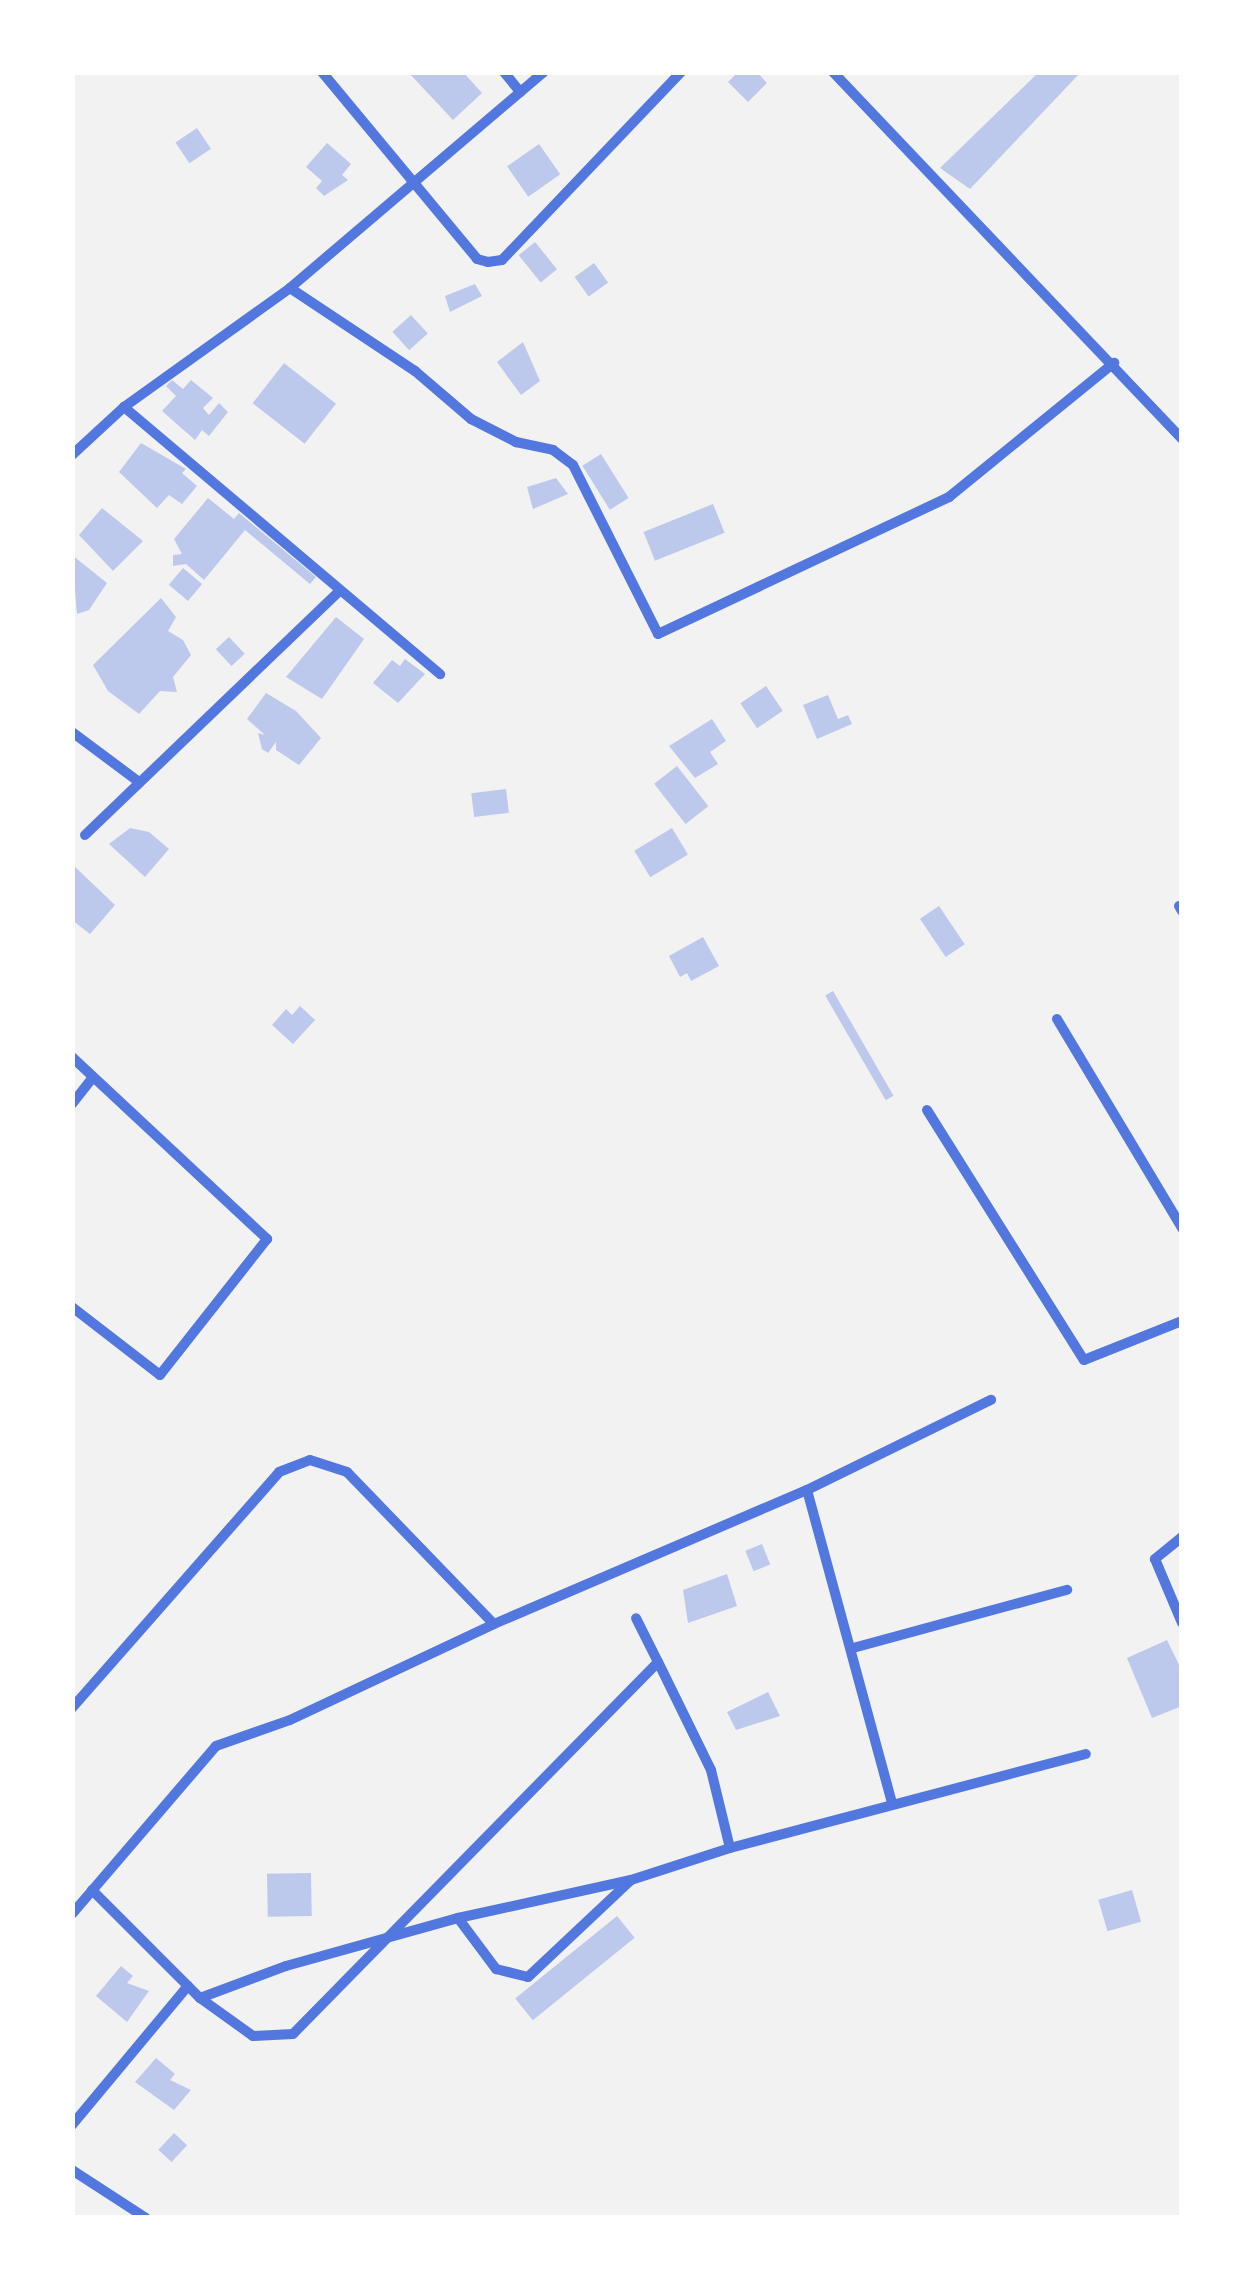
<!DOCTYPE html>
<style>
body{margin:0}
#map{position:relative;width:1254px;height:2290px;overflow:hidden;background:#f2f2f2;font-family:"Exo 2",sans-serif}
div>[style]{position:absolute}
.building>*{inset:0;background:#bdc9ec;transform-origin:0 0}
.minor>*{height:10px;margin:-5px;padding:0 5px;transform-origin:5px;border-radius:5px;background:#5277de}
span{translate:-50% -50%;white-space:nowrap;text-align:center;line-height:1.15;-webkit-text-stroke:8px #fff;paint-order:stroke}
.frame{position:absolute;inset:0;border:75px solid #fff;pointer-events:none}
</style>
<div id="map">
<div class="building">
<div style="clip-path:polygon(408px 72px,463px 72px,482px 93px,453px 120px)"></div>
<div style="clip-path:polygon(738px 72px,757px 72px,767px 83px,748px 102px,728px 82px)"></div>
<div style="clip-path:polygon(1039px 72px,1081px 72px,970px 189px,940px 168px)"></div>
<div style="left:197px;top:128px;width:25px;height:26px;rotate:56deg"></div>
<div style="clip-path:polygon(327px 143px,351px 164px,342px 175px,348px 180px,324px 196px,316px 188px,322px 181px,306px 167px)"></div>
<div style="left:539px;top:144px;width:37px;height:39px;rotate:55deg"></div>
<div style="left:535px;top:242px;width:35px;height:21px;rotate:51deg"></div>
<div style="left:594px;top:263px;width:24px;height:24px;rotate:54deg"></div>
<div style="clip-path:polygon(475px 284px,482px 296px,450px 312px,445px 296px)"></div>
<div style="left:411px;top:315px;width:25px;height:25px;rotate:48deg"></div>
<div style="clip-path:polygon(523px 342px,540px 381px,521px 395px,497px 362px)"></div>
<div style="left:284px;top:363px;width:66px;height:51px;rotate:38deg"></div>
<div style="clip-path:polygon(172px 380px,183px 389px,191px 380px,213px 398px,203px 408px,209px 415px,219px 403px,228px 412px,209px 436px,202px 430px,195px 440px,162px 411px,176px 396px,166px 386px)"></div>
<div style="clip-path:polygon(141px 443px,186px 469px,182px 473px,197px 486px,182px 504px,169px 495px,157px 508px,119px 472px)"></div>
<div style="left:601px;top:454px;width:52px;height:22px;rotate:58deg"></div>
<div style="clip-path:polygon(556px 478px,568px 494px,533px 509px,527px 487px)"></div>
<div style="clip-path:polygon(208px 498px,234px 519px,239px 513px,316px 577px,310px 584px,245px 530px,204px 580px,186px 564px,173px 566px,173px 555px,182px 554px,174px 539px)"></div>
<div style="left:713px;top:504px;width:31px;height:75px;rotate:68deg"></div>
<div style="clip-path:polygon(102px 508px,143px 541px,113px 571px,79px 535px)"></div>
<div style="clip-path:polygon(72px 555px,107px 583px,89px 610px,77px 614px)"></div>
<div style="left:183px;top:568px;width:25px;height:22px;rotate:40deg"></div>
<div style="clip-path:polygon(161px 598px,176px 617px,168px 631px,183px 640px,191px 655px,173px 677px,177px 692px,160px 691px,139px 714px,108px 691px,93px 665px)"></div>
<div style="clip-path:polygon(336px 617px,364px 639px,322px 699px,286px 677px)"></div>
<div style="left:229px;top:637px;width:23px;height:18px;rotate:47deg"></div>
<div style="clip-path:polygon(405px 659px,425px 674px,398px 703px,373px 683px,392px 660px,400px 666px)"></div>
<div style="left:766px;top:686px;width:30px;height:31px;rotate:56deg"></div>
<div style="clip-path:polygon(266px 693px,296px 711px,321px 738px,299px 765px,276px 750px,276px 742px,268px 753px,262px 749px,258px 733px,265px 735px,247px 719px)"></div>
<div style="clip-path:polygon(828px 695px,838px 719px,848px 715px,852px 724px,817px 739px,803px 705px)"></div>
<div style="clip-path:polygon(712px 719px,726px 741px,710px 752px,718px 764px,695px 778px,669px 746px)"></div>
<div style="left:677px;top:766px;width:51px;height:29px;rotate:52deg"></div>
<div style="left:506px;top:789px;width:24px;height:35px;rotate:83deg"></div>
<div style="clip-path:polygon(130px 828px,149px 832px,169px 849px,145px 877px,109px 844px)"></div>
<div style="left:672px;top:828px;width:31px;height:44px;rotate:59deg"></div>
<div style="clip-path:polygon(72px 864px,115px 905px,90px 934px,72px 920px)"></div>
<div style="left:939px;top:906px;width:46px;height:23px;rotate:56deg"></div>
<div style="clip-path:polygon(703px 937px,719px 966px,691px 981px,687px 973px,680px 977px,669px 956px)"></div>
<div style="left:833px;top:991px;width:121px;height:9px;rotate:60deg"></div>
<div style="clip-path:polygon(300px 1006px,315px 1020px,293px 1044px,272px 1025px,286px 1009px,292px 1015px)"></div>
<div style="left:762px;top:1544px;width:22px;height:18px;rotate:68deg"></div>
<div style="clip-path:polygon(727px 1574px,737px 1606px,688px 1623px,683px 1590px)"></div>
<div style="clip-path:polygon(1167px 1640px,1182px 1671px,1182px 1706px,1152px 1718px,1127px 1658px)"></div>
<div style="clip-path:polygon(768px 1692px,780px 1716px,736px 1730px,727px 1712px)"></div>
<div style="left:311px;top:1873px;width:43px;height:44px;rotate:89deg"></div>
<div style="left:1132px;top:1890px;width:33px;height:35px;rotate:74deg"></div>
<div style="left:617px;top:1916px;width:28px;height:131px;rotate:51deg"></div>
<div style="clip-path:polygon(121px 1966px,133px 1976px,127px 1983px,149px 1991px,127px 2022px,96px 1996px)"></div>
<div style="clip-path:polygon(156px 2058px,175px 2074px,170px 2080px,191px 2090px,174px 2110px,135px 2082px)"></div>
<div style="left:174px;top:2133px;width:18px;height:23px;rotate:43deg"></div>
</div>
<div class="minor">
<div style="left:322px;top:72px;width:243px;rotate:50.3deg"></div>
<div style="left:477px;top:259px;width:11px;rotate:15deg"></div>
<div style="left:488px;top:262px;width:14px;rotate:-8deg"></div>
<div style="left:502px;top:260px;width:260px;rotate:-46.4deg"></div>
<div style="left:504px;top:72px;width:26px;rotate:51deg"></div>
<div style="left:833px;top:72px;width:506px;rotate:46.44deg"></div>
<div style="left:290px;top:288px;width:150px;rotate:33.6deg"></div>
<div style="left:415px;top:371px;width:74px;rotate:40.6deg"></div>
<div style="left:471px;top:419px;width:51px;rotate:27.1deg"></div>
<div style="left:516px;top:442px;width:38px;rotate:12deg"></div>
<div style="left:553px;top:450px;width:25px;rotate:37deg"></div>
<div style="left:573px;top:465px;width:189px;rotate:63.3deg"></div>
<div style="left:658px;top:634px;width:322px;rotate:-25.2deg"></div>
<div style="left:949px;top:497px;width:213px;rotate:-39.1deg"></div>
<div style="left:124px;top:407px;width:414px;rotate:40.2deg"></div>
<div style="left:72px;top:455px;width:71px;rotate:-42.7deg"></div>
<div style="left:124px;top:407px;width:204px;rotate:-35.6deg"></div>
<div style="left:290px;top:288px;width:333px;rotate:-40.4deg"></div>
<div style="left:72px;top:732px;width:84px;rotate:36.7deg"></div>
<div style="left:85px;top:835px;width:352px;rotate:-43.8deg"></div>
<div style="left:1179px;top:906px;width:6px;rotate:59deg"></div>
<div style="left:1057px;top:1019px;width:244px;rotate:59.1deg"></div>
<div style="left:72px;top:1057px;width:267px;rotate:43deg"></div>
<div style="left:267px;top:1239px;width:173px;rotate:128.2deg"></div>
<div style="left:160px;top:1375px;width:111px;rotate:-142.3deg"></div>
<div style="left:72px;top:1104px;width:31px;rotate:-52deg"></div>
<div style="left:927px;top:1110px;width:295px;rotate:57.9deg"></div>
<div style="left:1084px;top:1360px;width:105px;rotate:-21.7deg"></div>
<div style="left:807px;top:1490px;width:323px;rotate:74.8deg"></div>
<div style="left:1182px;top:1537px;width:35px;rotate:141deg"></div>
<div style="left:1155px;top:1559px;width:69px;rotate:67.1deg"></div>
<div style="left:853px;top:1648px;width:222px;rotate:-15.2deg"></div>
<div style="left:72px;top:1708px;width:314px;rotate:-48.7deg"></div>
<div style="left:279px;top:1472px;width:33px;rotate:-21deg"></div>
<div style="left:310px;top:1460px;width:39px;rotate:18deg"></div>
<div style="left:347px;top:1472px;width:211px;rotate:46deg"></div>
<div style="left:730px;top:1848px;width:368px;rotate:-14.8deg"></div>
<div style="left:92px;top:1890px;width:153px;rotate:45deg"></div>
<div style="left:200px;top:1998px;width:65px;rotate:35.6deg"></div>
<div style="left:253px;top:2036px;width:40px;rotate:-2.9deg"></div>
<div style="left:293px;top:2034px;width:521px;rotate:-45.54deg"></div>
<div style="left:658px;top:1662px;width:49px;rotate:-116.6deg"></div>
<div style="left:72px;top:1914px;width:221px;rotate:-49.4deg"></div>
<div style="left:216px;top:1746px;width:78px;rotate:-19.4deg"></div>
<div style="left:290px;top:1720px;width:225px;rotate:-25.2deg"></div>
<div style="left:494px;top:1624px;width:340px;rotate:-23.2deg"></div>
<div style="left:807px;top:1490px;width:205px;rotate:-26.1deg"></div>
<div style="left:458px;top:1918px;width:177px;rotate:-12.4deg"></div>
<div style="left:200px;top:1998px;width:92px;rotate:-20.4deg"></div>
<div style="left:286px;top:1966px;width:179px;rotate:-15.6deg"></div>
<div style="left:458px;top:1918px;width:64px;rotate:53.3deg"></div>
<div style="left:496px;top:1969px;width:33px;rotate:14deg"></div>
<div style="left:528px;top:1977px;width:141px;rotate:-43.3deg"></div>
<div style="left:631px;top:1880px;width:104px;rotate:-17.9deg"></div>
<div style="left:730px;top:1848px;width:80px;rotate:-103.7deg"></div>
<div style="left:711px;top:1770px;width:120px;rotate:-116.1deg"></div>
<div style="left:72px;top:2125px;width:181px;rotate:-50.2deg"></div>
<div style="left:72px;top:2170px;width:88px;rotate:33deg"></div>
</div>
<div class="frame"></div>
</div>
